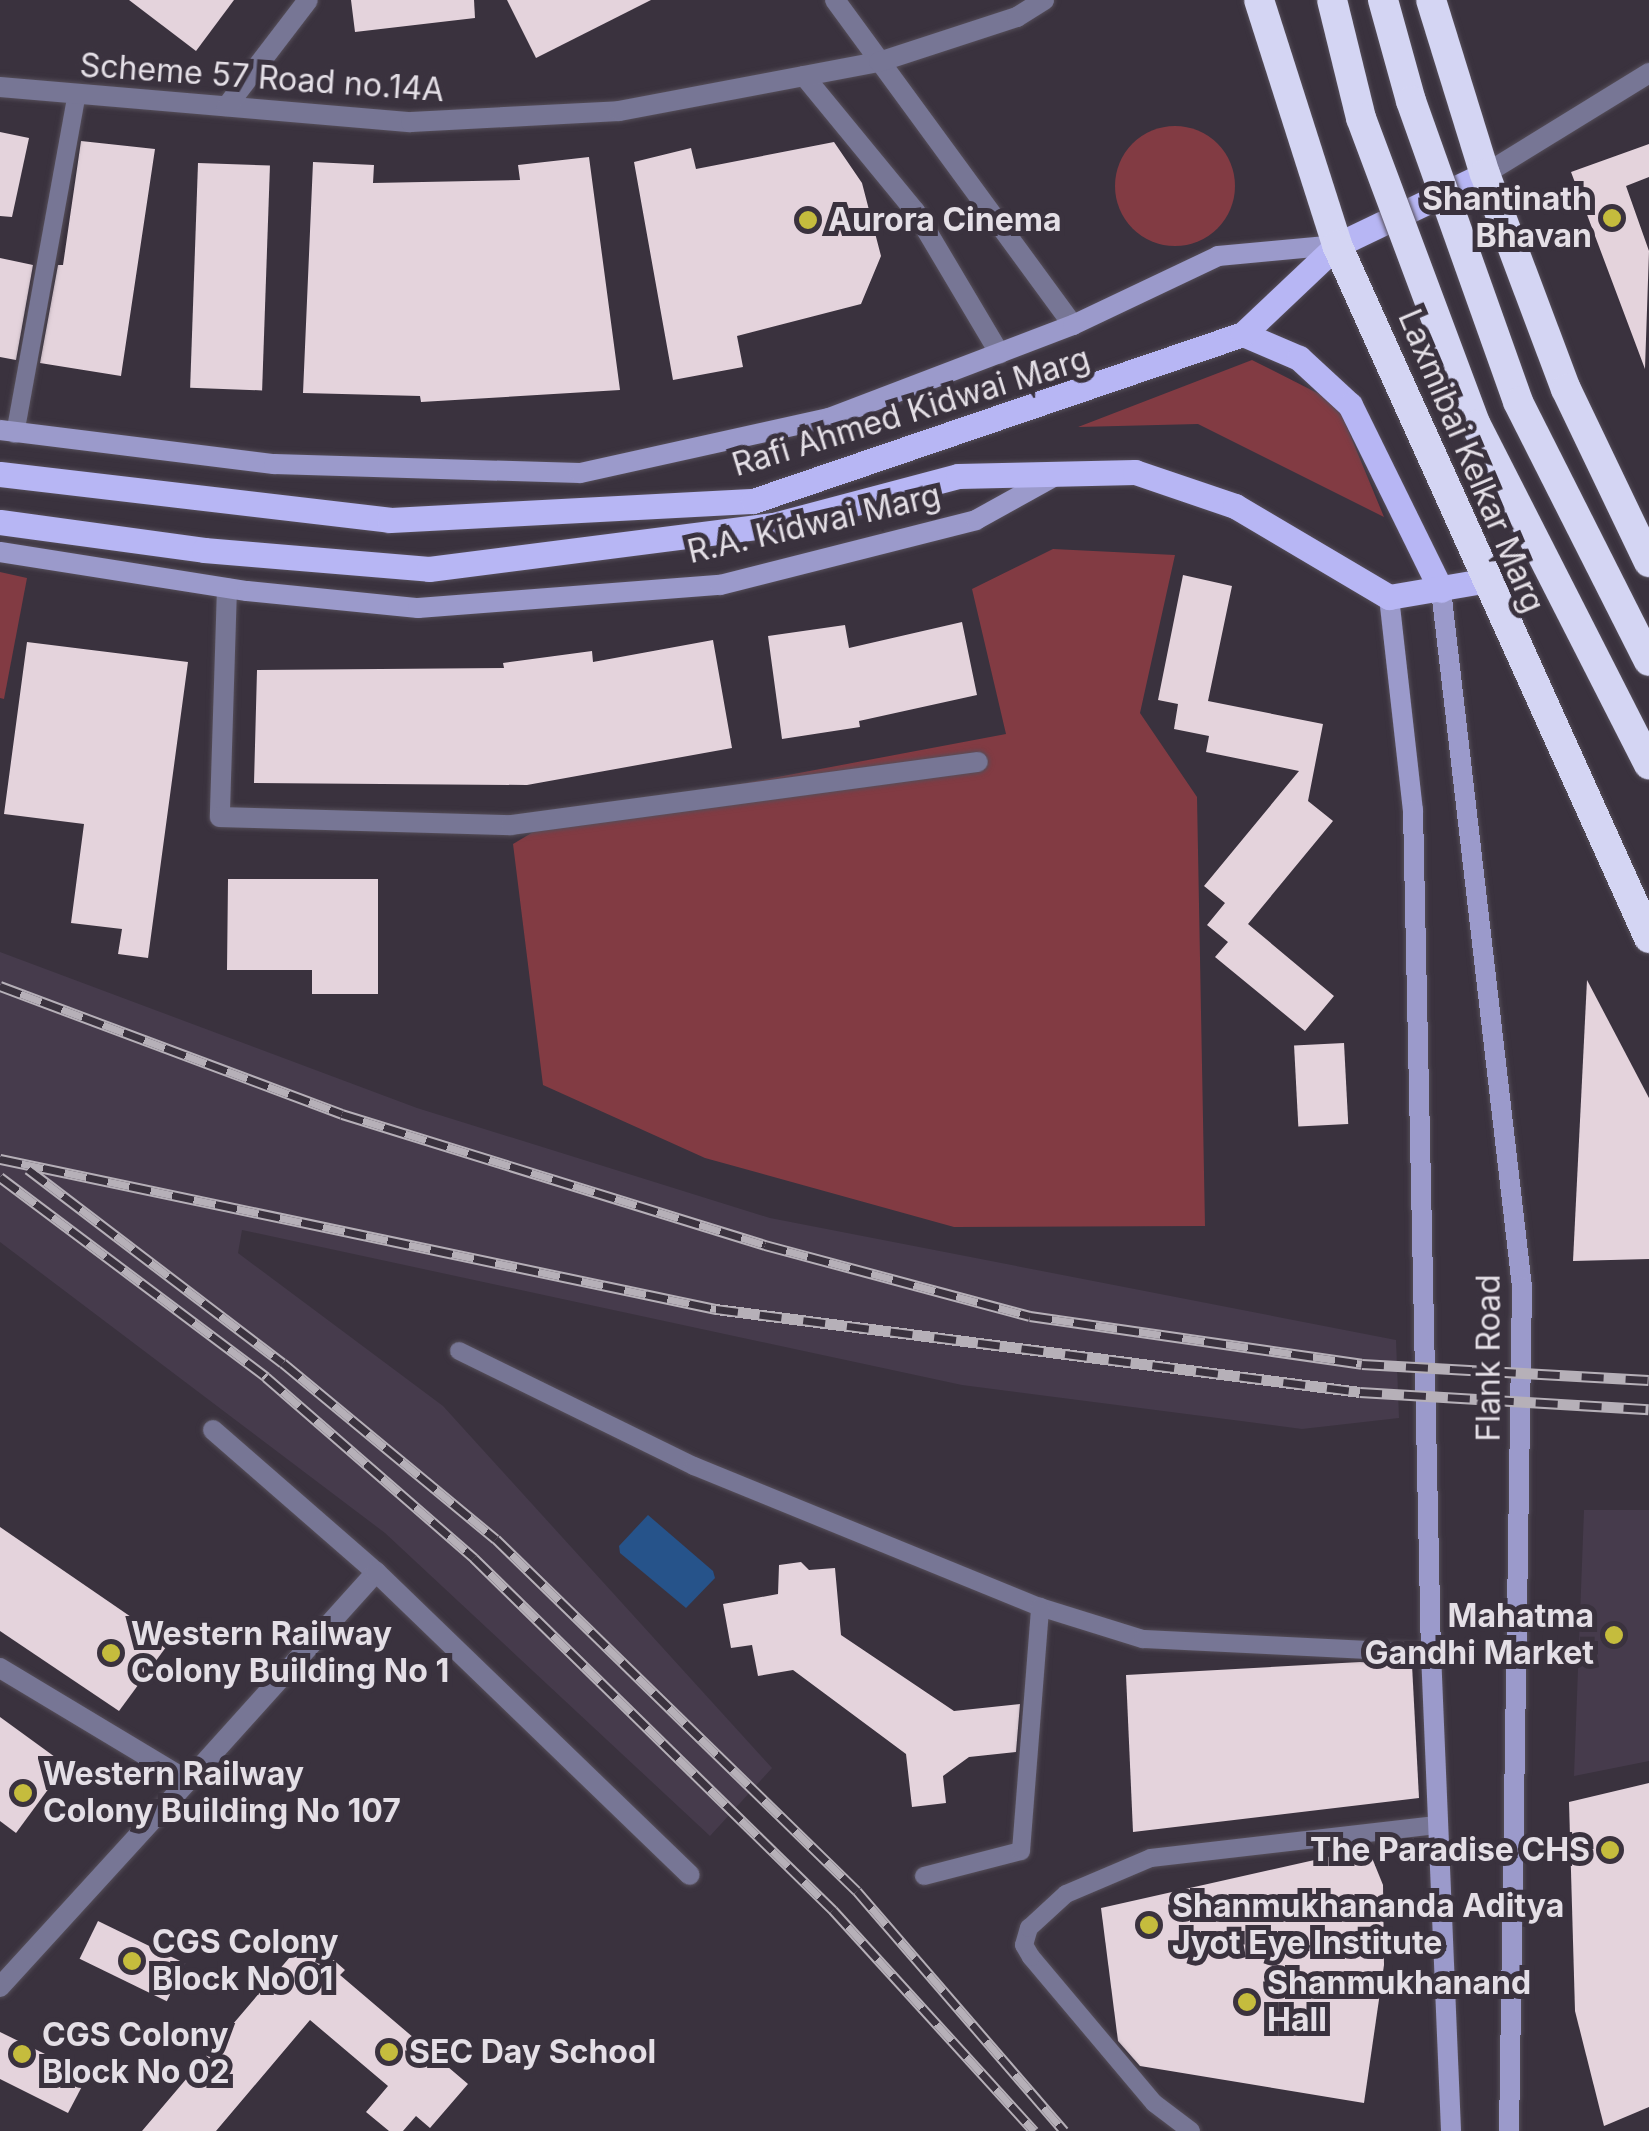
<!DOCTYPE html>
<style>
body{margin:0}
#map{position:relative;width:1649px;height:2131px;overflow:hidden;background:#3a323e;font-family:Inter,sans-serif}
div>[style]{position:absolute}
.built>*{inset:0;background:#463b4c}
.green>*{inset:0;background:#823b43}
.round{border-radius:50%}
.water>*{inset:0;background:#26538a}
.building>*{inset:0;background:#e4d3dc;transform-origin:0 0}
.roads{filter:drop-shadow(0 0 2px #554e59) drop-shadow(0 0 2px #554e59)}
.lane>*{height:18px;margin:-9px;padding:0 9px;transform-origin:9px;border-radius:9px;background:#777695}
.street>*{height:20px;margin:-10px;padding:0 10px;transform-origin:10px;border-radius:10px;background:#777695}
.secondary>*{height:20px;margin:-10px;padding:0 10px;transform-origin:10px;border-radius:10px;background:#9b9acb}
.primary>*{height:25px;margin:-12.5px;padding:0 12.5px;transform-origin:12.5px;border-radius:12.5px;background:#b7b6f4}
.highway>*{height:30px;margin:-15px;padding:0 15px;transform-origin:15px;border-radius:15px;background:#d4d5f3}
.rail>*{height:11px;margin-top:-5.5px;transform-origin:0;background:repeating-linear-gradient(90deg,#3a323e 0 22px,#b6b0b8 0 44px);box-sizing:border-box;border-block:2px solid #b6b0b8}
.bridges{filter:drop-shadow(0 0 2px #554e59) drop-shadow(0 0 2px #554e59)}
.highway-bridge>*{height:30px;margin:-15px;padding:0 15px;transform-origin:15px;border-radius:15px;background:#d4d5f3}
.dots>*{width:28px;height:28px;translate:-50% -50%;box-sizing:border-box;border:5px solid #3a323e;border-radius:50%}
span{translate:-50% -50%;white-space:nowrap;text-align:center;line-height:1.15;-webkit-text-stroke:10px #3a323e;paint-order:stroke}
.street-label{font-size:32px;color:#e4dfe6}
.poi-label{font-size:32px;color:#e4dfe6;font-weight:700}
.right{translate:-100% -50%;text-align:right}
.left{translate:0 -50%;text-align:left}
</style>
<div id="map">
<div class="built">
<div style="clip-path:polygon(0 952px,417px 1108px,770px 1218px,1396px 1340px,1399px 1418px,1302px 1429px,962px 1385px,242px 1230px,238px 1253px,443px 1406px,772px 1768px,710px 1836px,385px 1533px,0 1242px)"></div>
<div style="clip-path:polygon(1584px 1510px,1649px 1510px,1649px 1761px,1574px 1776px)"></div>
</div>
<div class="green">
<div class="round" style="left:1115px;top:126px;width:120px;height:120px"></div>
<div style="clip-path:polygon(1252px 360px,1337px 403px,1384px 517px,1198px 424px,1078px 427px)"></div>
<div style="clip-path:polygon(1053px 549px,1175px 555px,1140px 713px,1197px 797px,1205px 1226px,954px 1227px,705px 1158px,543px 1085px,513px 844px,555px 819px,1006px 734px,972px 589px)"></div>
<div style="clip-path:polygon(0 572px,27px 578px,4px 699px,0 698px)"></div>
</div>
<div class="water">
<div style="clip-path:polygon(648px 1515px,713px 1571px,715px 1578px,686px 1608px,620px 1553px,619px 1546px)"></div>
</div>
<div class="building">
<div style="clip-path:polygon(129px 0,234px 0,196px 51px)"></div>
<div style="clip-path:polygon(351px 0,474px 0,475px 18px,355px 32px)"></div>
<div style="clip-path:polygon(507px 0,651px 0,536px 58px)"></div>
<div style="clip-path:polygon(0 132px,29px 138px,12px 217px,0 216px)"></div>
<div style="clip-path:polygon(81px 141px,155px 149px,121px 376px,40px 363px,58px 265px,63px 265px)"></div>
<div style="clip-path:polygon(834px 142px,862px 183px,881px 256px,861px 304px,737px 336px,743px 367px,673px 380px,634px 162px,691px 148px,696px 169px)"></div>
<div style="clip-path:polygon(1649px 144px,1649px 177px,1626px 186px,1649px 251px,1645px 369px,1571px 172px)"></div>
<div style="clip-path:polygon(589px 157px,620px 390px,421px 402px,420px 396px,303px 393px,313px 162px,374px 165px,373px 183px,520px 180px,518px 165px)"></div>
<div style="left:198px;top:163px;width:72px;height:225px;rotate:2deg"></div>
<div style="clip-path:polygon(0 258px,33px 265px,16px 360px,0 357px)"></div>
<div style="clip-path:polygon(1183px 575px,1232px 586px,1208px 701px,1323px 724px,1308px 801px,1333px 821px,1248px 924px,1334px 996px,1305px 1031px,1215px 957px,1228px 942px,1207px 925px,1225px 903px,1204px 886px,1299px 771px,1206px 752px,1209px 736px,1174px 729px,1178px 704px,1158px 700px)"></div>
<div style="clip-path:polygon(962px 622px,977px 695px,859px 721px,860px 727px,782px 739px,768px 636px,845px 625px,849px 648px)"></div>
<div style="clip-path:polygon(713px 640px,732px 748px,527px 785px,254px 783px,257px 670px,504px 668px,503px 663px,592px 651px,593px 662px)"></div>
<div style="clip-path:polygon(27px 642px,188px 662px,148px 958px,118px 954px,122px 929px,71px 923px,84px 824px,4px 814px)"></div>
<div style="clip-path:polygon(228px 879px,378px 879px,378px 994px,312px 994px,312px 970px,227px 970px)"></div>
<div style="clip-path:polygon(1587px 980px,1649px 1098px,1649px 1259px,1573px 1261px)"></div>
<div style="left:1344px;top:1043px;width:81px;height:50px;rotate:87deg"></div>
<div style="clip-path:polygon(0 1527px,169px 1643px,119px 1711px,0 1631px)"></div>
<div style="clip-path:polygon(801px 1562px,809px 1570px,835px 1568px,841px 1635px,954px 1711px,1020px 1704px,1016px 1752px,969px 1757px,943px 1776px,946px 1803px,912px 1807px,906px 1754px,793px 1670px,758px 1676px,752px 1645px,731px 1648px,723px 1604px,778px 1594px,779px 1565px)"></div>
<div style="clip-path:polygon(1360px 1662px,1412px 1665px,1419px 1798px,1133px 1832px,1126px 1675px)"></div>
<div style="clip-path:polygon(0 1717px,66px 1765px,16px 1833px,0 1821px)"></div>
<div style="clip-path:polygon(1649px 1783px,1649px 2107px,1604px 2126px,1575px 2011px,1569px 1802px)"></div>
<div style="clip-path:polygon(1368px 1848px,1383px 1885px,1384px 1965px,1364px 2103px,1140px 2066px,1118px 2041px,1101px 1908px)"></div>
<div style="left:98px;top:1921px;width:97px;height:42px;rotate:26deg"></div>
<div style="clip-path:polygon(307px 1937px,345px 1970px,340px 1975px,468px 2084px,430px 2128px,416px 2116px,403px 2131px,389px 2131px,366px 2112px,388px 2086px,310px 2020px,216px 2131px,142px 2131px)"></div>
<div style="clip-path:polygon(0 2032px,88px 2075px,68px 2113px,0 2079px)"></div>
</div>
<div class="roads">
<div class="lane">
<div style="left:15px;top:434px;width:342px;rotate:-79.7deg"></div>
<div style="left:459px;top:1351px;width:262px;rotate:26.1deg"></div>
<div style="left:694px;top:1466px;width:374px;rotate:22.2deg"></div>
<div style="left:1040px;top:1607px;width:108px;rotate:17.3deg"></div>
<div style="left:1143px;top:1639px;width:288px;rotate:2.8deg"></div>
<div style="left:924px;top:1876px;width:100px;rotate:-14.5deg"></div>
<div style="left:1021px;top:1851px;width:245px;rotate:-85.5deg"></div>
<div style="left:1191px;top:2131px;width:46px;rotate:-142.9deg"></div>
<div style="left:1154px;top:2103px;width:191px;rotate:-130.1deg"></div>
<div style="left:1031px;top:1957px;width:14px;rotate:-120deg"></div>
<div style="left:1024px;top:1945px;width:18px;rotate:-74deg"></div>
<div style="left:1029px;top:1928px;width:50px;rotate:-42.6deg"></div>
<div style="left:1066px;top:1894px;width:92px;rotate:-23deg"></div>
<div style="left:1151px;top:1858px;width:289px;rotate:-6.6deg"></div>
</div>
<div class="street">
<div style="left:835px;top:0;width:403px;rotate:53.8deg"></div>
<div style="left:804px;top:76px;width:175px;rotate:50.6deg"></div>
<div style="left:915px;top:211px;width:166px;rotate:59.3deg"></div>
<div style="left:0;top:87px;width:412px;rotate:4.9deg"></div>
<div style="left:411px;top:122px;width:208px;rotate:-3deg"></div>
<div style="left:619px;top:111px;width:265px;rotate:-10.7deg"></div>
<div style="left:879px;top:62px;width:145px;rotate:-18.1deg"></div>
<div style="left:1017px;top:17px;width:32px;rotate:-32deg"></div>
<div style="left:227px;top:106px;width:133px;rotate:-52.6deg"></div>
<div style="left:1485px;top:174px;width:193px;rotate:-31.6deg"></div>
<div style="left:227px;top:588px;width:229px;rotate:91.8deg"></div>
<div style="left:220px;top:817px;width:291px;rotate:1.6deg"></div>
<div style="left:511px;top:825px;width:471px;rotate:-7.7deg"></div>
<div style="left:213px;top:1430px;width:216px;rotate:41.1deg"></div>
<div style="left:0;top:1668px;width:219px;rotate:31deg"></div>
<div style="left:188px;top:1781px;width:279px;rotate:132.4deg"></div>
<div style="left:188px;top:1781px;width:281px;rotate:-48deg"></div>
<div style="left:376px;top:1572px;width:436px;rotate:44deg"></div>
</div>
<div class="secondary">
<div style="left:0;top:430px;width:276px;rotate:7.1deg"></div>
<div style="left:274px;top:464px;width:306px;rotate:1.7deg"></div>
<div style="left:580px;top:473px;width:255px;rotate:-12.5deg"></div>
<div style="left:829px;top:418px;width:261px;rotate:-20.9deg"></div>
<div style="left:1073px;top:325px;width:161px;rotate:-25.4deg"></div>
<div style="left:1218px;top:256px;width:120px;rotate:-5.3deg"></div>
<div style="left:0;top:552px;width:250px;rotate:9deg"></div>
<div style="left:247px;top:591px;width:172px;rotate:5.7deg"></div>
<div style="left:418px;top:608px;width:303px;rotate:-4.4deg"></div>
<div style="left:720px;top:585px;width:264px;rotate:-14.2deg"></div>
<div style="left:976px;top:520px;width:95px;rotate:-29deg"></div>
<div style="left:1441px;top:590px;width:702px;rotate:83.37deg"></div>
<div style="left:1522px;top:1287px;width:844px;rotate:90.88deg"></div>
<div style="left:1389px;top:597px;width:214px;rotate:83.6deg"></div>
<div style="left:1413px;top:810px;width:843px;rotate:88.78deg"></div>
<div style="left:1431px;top:1653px;width:478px;rotate:87.6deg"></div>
</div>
<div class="primary">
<div style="left:1243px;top:334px;width:61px;rotate:23.2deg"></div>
<div style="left:1299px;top:358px;width:69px;rotate:42.7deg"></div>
<div style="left:1350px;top:405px;width:206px;rotate:63.8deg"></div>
<div style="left:0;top:474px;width:392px;rotate:6.7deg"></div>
<div style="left:389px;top:520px;width:364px;rotate:-3deg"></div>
<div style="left:753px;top:501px;width:518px;rotate:-18.82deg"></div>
<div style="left:1243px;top:334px;width:129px;rotate:-43.4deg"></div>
<div style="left:1337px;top:245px;width:164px;rotate:-25.6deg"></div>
<div style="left:0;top:522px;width:206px;rotate:7.8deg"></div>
<div style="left:204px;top:550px;width:226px;rotate:4.8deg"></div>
<div style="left:429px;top:569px;width:347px;rotate:-7.3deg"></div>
<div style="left:773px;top:525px;width:191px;rotate:-14.8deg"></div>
<div style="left:958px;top:476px;width:177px;rotate:-1.3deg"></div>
<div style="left:1135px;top:472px;width:106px;rotate:18.8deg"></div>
<div style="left:1235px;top:506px;width:179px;rotate:30.6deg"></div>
<div style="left:1389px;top:597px;width:95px;rotate:-9.7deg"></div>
</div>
<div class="highway">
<div style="left:1259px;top:0;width:257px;rotate:72.3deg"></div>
<div style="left:1337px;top:245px;width:760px;rotate:65.76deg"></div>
<div style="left:1431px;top:0;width:182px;rotate:72.8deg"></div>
<div style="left:1485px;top:174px;width:230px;rotate:69.4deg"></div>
<div style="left:1566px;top:389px;width:192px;rotate:64.4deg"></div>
</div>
</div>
<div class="rail">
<div style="left:0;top:986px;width:365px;rotate:20.5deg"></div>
<div style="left:342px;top:1114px;width:443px;rotate:17.2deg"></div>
<div style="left:765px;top:1245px;width:274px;rotate:15deg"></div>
<div style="left:1030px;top:1316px;width:335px;rotate:8.2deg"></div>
<div style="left:1362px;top:1364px;width:287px;rotate:3.2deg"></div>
<div style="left:0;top:1159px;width:732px;rotate:11.83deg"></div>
<div style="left:716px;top:1309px;width:649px;rotate:7.34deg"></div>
<div style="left:1360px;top:1392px;width:289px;rotate:3.4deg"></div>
<div style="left:28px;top:1169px;width:320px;rotate:37.3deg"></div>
<div style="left:283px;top:1363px;width:276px;rotate:39.6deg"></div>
<div style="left:496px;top:1539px;width:504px;rotate:44.28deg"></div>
<div style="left:857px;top:1891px;width:317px;rotate:49.2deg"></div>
<div style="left:0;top:1177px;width:333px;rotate:36.9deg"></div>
<div style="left:266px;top:1377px;width:276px;rotate:41deg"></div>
<div style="left:474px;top:1558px;width:503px;rotate:44.44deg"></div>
<div style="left:833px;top:1910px;width:299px;rotate:47.7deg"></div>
</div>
<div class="bridges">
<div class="highway-bridge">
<div style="left:1332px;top:0;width:122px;rotate:76.2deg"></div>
<div style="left:1361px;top:118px;width:328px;rotate:69.5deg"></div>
<div style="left:1476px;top:425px;width:381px;rotate:63deg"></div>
<div style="left:1383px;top:0;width:105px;rotate:74.5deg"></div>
<div style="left:1411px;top:101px;width:319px;rotate:70.4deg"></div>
<div style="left:1518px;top:402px;width:290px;rotate:63.2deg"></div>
</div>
</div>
<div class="dots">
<div style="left:1612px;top:218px;background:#c5bc3d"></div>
<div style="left:808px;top:220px;background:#c5bc3d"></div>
<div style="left:1614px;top:1635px;background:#c5bc3d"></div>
<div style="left:111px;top:1653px;background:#c5bc3d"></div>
<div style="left:23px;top:1793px;background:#c5bc3d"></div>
<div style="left:1610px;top:1850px;background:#c5bc3d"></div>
<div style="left:1149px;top:1925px;background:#c5bc3d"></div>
<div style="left:132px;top:1961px;background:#c5bc3d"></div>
<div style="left:1247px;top:2002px;background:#c5bc3d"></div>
<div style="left:389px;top:2052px;background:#c5bc3d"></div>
<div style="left:22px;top:2054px;background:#c5bc3d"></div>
</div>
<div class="street-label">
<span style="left:262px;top:78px;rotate:4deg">Scheme 57 Road no.14A</span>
<span style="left:911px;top:412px;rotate:-17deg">Rafi Ahmed Kidwai Marg</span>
<span style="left:1471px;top:461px;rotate:67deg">Laxmibai Kelkar Marg</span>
<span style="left:814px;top:524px;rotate:-13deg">R.A. Kidwai Marg</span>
<span style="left:1489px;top:1358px;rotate:-90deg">Flank Road</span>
</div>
<div class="poi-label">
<span class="right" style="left:1592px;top:218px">Shantinath<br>Bhavan</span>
<span class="left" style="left:828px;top:220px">Aurora Cinema</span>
<span class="right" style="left:1594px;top:1635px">Mahatma<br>Gandhi Market</span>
<span class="left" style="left:131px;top:1653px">Western Railway<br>Colony Building No 1</span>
<span class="left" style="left:43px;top:1793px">Western Railway<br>Colony Building No 107</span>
<span class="right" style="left:1590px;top:1850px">The Paradise CHS</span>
<span class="left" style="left:1172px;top:1925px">Shanmukhananda Aditya<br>Jyot Eye Institute</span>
<span class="left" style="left:152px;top:1961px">CGS Colony<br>Block No 01</span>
<span class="left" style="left:1267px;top:2002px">Shanmukhanand<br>Hall</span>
<span class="left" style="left:42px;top:2054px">CGS Colony<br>Block No 02</span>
<span class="left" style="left:409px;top:2052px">SEC Day School</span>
</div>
</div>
